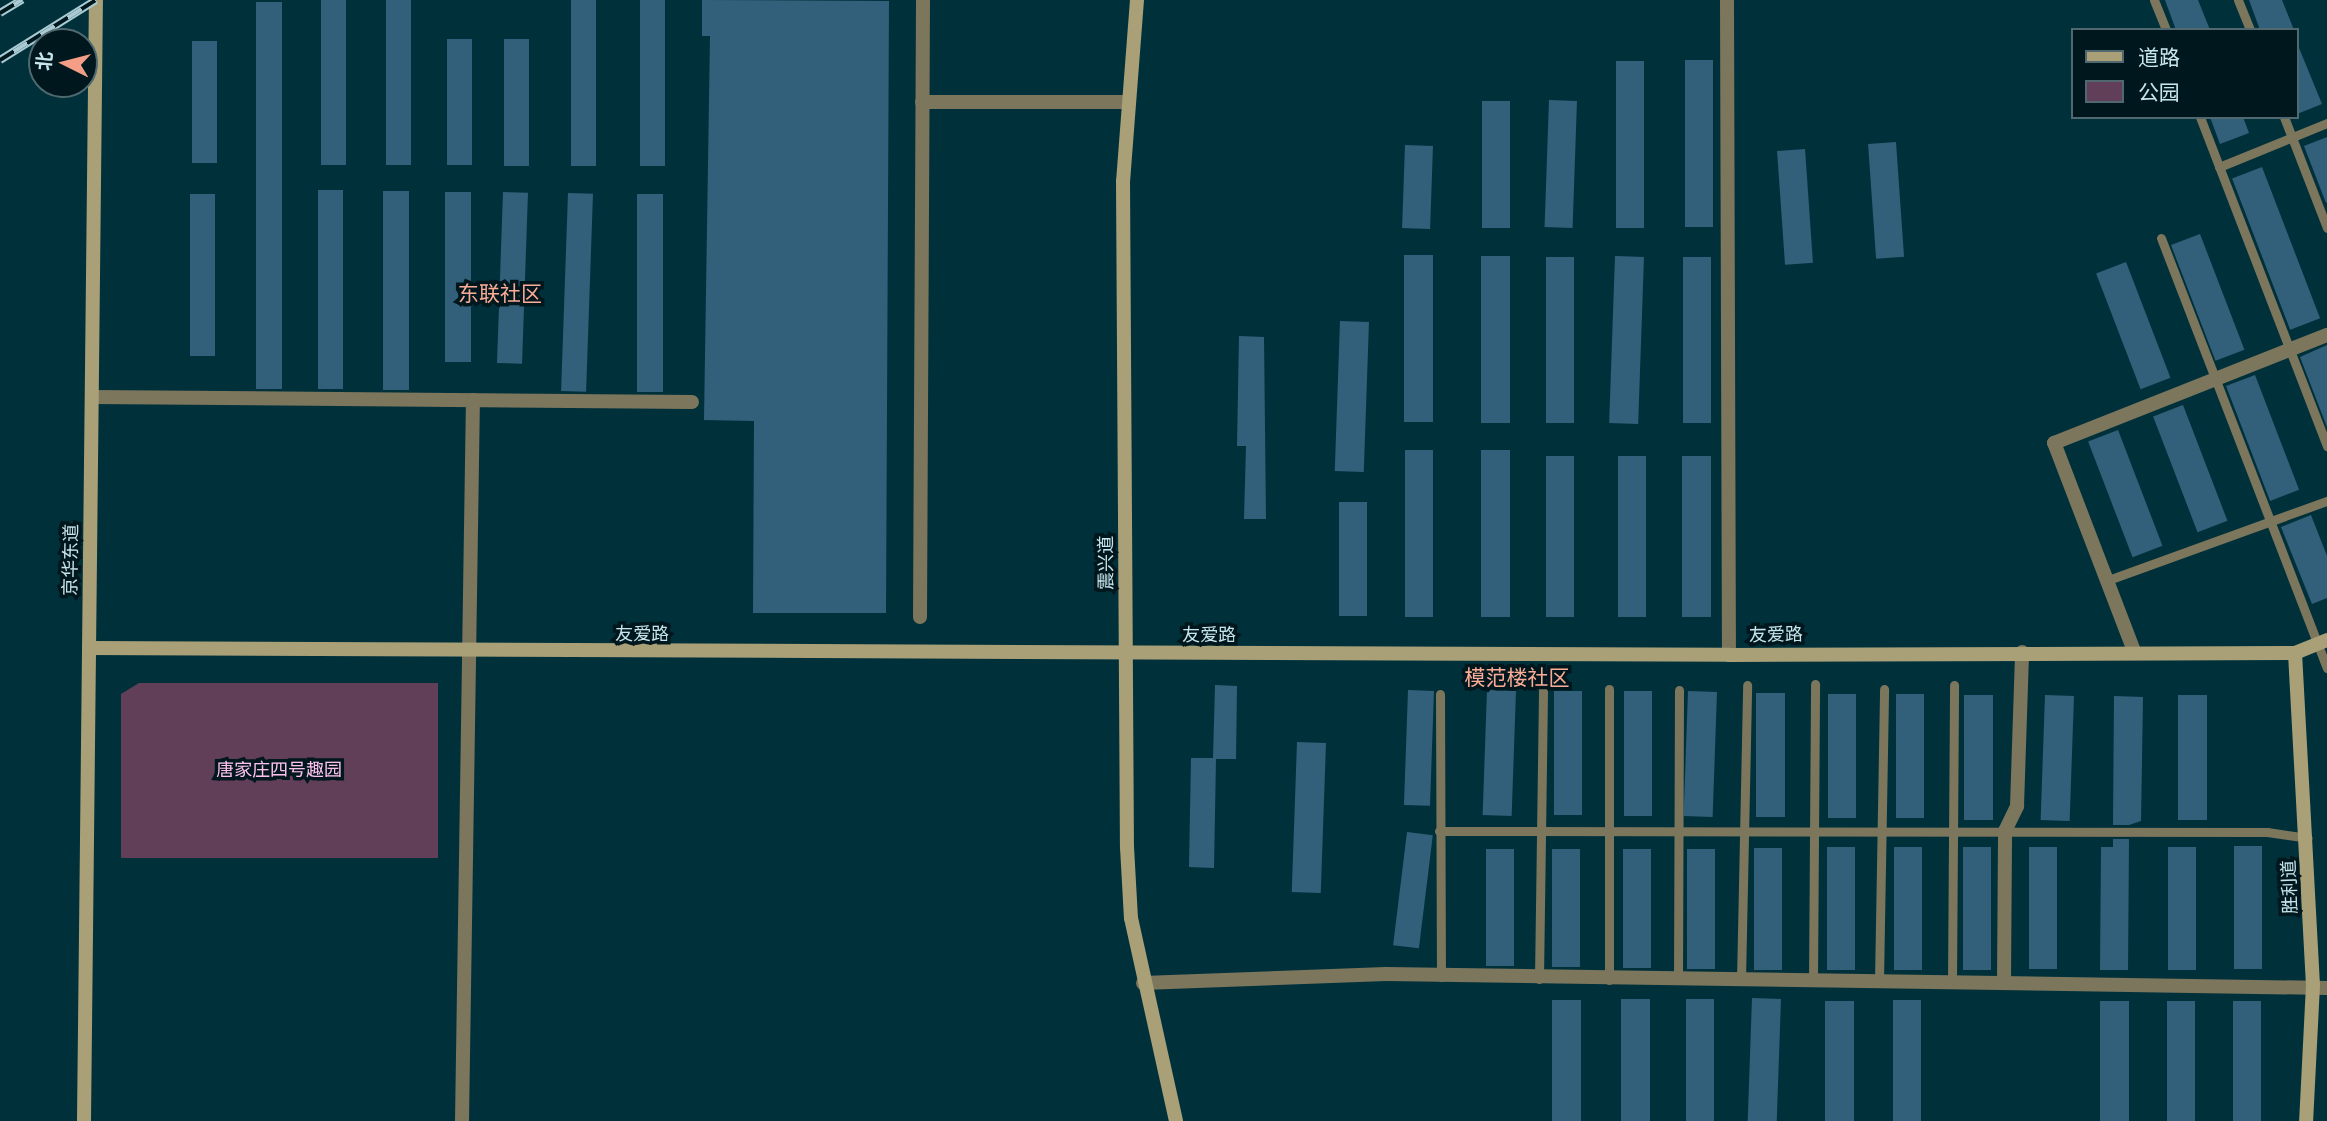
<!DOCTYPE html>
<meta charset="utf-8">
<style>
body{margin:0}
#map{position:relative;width:2327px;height:1121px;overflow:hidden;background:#00313b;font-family:"Titillium Web","Noto Sans SC",sans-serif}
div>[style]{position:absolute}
.green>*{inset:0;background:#613f59}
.building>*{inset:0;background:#32607b;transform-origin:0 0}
.lane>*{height:9px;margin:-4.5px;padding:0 4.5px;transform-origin:4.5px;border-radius:4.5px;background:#7c765d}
.street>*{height:14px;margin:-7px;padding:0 7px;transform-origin:7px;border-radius:7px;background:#7c765d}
.secondary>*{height:14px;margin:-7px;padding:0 7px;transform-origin:7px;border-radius:7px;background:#aaa078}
.rail>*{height:8px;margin-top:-4px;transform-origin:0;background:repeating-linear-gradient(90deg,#00171d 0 16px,#a9cad2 0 32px);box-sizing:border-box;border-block:2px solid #a9cad2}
span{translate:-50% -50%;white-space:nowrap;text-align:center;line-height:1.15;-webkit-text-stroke:7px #00171d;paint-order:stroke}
.street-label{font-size:18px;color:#c7e5ed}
.park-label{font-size:18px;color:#fec1ee}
.quarter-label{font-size:21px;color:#fcac96}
.legend{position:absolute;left:2071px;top:28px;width:228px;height:91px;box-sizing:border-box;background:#00171d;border:2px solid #506970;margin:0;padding:9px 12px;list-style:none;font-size:21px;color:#c7e5ed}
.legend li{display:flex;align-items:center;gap:14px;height:35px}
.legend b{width:35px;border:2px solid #506970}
.north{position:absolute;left:28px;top:28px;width:70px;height:70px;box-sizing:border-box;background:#00171d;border:2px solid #506970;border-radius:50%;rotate:276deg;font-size:19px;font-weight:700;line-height:28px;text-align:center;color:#c7e5ed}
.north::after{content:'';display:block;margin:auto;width:24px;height:32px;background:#f49e87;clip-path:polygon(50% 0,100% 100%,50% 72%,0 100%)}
</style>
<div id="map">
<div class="green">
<div style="clip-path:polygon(139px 683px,438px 683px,438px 858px,121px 858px,121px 694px)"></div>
</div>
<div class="building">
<div style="left:321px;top:0;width:25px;height:165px"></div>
<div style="left:386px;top:0;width:25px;height:165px"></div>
<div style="left:571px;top:0;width:25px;height:166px"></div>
<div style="left:640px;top:0;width:25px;height:166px"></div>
<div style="clip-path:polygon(702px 0,889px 1px,886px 613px,753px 613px,754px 421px,704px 420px,710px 36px,702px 36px)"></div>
<div style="clip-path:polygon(2165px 0,2198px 0,2210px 30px,2176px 30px)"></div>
<div style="clip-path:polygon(2249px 0,2282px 0,2294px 30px,2260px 30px)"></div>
<div style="left:256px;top:2px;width:26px;height:387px"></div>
<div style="left:447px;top:39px;width:25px;height:126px"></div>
<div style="left:504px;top:39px;width:25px;height:127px"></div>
<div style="left:192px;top:41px;width:25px;height:122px"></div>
<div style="clip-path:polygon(2297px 43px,2322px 104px,2297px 114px)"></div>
<div style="left:1685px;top:60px;width:28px;height:167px"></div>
<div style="left:1616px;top:61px;width:28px;height:167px"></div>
<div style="left:1549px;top:100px;width:28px;height:127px;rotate:2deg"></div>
<div style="left:1482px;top:101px;width:28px;height:127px"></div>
<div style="clip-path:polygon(2210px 117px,2243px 117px,2249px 133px,2220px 144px)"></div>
<div style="clip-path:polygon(2327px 137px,2327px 202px,2326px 203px,2304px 146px)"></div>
<div style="left:1896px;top:142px;width:115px;height:28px;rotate:86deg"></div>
<div style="left:1405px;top:145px;width:28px;height:83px;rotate:2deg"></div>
<div style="left:1805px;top:149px;width:114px;height:28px;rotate:86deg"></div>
<div style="left:2262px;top:167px;width:162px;height:32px;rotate:69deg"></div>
<div style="left:318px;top:190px;width:25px;height:199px"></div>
<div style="left:383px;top:191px;width:26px;height:199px"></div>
<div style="left:445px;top:192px;width:26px;height:170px"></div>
<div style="left:503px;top:192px;width:25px;height:171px;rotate:2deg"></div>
<div style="left:568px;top:193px;width:25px;height:198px;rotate:2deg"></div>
<div style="left:190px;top:194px;width:25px;height:162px"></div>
<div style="left:637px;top:194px;width:26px;height:198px"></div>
<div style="left:2200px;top:234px;width:124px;height:31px;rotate:69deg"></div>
<div style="left:1404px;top:255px;width:29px;height:167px"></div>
<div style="left:1481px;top:256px;width:29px;height:167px"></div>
<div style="left:1615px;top:256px;width:29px;height:167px;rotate:2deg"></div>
<div style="left:1546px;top:257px;width:28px;height:166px"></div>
<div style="left:1683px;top:257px;width:28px;height:166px"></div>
<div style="left:2126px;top:262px;width:124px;height:32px;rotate:69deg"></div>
<div style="left:1340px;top:321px;width:29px;height:150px;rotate:2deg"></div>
<div style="clip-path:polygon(1239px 336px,1264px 337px,1266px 519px,1244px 519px,1246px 446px,1237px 446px)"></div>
<div style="clip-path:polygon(2327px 345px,2327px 427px,2300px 357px)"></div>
<div style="left:2255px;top:375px;width:123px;height:31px;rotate:69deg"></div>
<div style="left:2183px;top:405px;width:124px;height:32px;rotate:69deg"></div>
<div style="left:2118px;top:430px;width:124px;height:32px;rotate:69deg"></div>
<div style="left:1405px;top:450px;width:28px;height:167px"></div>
<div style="left:1481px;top:450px;width:29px;height:167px"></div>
<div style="left:1546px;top:456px;width:28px;height:161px"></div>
<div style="left:1618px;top:456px;width:28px;height:161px"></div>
<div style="left:1682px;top:456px;width:29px;height:161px"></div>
<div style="left:1339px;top:502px;width:28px;height:114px"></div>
<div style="clip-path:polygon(2311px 515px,2327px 556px,2327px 598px,2312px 604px,2281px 527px)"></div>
<div style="clip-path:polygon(1215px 685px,1237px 686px,1236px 759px,1216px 759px,1214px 868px,1189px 867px,1191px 758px,1213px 758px)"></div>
<div style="left:1408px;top:690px;width:26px;height:115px;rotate:2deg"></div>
<div style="left:1487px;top:690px;width:29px;height:125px;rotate:2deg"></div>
<div style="left:1554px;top:691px;width:28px;height:124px"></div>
<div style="left:1624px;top:691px;width:28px;height:125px"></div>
<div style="left:1688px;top:691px;width:29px;height:125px;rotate:2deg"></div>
<div style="left:1756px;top:693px;width:29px;height:124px"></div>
<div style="left:1828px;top:694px;width:28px;height:124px"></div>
<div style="left:1896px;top:694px;width:28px;height:124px"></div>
<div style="left:1964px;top:695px;width:29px;height:125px"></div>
<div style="left:2045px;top:695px;width:29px;height:125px;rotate:2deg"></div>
<div style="left:2178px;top:695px;width:29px;height:125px"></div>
<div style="clip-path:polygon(2114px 696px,2143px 697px,2141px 821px,2129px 825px,2113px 825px)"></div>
<div style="left:1297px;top:742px;width:29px;height:150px;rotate:2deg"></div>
<div style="left:1407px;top:832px;width:26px;height:114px;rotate:7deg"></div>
<div style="clip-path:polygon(2113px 839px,2129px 839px,2128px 970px,2100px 970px,2101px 847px,2113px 847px)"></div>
<div style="left:2234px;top:846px;width:28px;height:123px"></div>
<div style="left:1827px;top:847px;width:28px;height:123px"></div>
<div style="left:1894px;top:847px;width:28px;height:123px"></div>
<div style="left:1963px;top:847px;width:28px;height:123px"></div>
<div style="left:2029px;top:847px;width:28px;height:122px"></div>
<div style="left:2168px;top:847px;width:28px;height:123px"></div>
<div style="left:1754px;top:848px;width:28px;height:122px"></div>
<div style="left:1486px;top:849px;width:28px;height:117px"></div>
<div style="left:1552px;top:849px;width:28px;height:118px"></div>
<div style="left:1623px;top:849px;width:28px;height:119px"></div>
<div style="left:1687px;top:849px;width:28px;height:120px"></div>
<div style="left:1752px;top:998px;width:29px;height:123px;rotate:2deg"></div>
<div style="left:1621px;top:999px;width:29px;height:122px"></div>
<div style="left:1686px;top:999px;width:28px;height:122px"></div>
<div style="left:1552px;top:1000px;width:29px;height:121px"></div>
<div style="left:1893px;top:1000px;width:28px;height:121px"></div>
<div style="left:1825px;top:1001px;width:29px;height:120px"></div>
<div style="left:2100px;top:1001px;width:29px;height:120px"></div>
<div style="left:2167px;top:1001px;width:28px;height:120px"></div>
<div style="left:2233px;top:1001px;width:28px;height:120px"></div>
</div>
<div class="lane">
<div style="left:2154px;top:0;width:32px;rotate:68deg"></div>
<div style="left:2238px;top:0;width:32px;rotate:68deg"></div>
<div style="left:2200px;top:117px;width:353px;rotate:68.9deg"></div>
<div style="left:2284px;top:117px;width:119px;rotate:68.8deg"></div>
<div style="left:2219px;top:167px;width:117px;rotate:-22.2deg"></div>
<div style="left:2161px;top:238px;width:461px;rotate:68.9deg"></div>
<div style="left:2111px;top:579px;width:230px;rotate:-19.9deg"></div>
<div style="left:1440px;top:694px;width:283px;rotate:89.8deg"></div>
<div style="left:1439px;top:831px;width:828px;rotate:0.07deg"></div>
<div style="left:2267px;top:832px;width:41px;rotate:8.3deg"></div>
<div style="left:1539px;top:979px;width:291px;rotate:-89.2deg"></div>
<div style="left:1609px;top:980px;width:291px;rotate:-90deg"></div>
<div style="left:1678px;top:980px;width:290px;rotate:-89.8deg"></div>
<div style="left:1741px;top:980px;width:295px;rotate:-88.8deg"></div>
<div style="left:1813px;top:981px;width:297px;rotate:-89.6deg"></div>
<div style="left:1879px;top:981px;width:292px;rotate:-89deg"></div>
<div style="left:1952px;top:982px;width:297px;rotate:-89.6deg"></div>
</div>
<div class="street">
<div style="left:1727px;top:0;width:655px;rotate:89.83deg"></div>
<div style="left:922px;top:102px;width:206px"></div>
<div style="left:92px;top:397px;width:600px;rotate:0.48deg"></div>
<div style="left:920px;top:617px;width:617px;rotate:-89.72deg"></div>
<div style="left:2134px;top:651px;width:223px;rotate:-111deg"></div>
<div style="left:2054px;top:443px;width:294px;rotate:-21.6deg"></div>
<div style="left:2004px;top:982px;width:151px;rotate:-89.6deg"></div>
<div style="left:2005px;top:831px;width:28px;rotate:-64deg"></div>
<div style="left:2017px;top:806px;width:154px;rotate:-88.1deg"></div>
<div style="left:1143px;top:983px;width:243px;rotate:-2.1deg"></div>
<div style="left:1386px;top:974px;width:941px;rotate:0.85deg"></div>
<div style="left:462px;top:1121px;width:721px;rotate:-89.13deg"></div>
</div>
<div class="secondary">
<div style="left:1137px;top:0;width:182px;rotate:94.4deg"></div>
<div style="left:1123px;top:181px;width:666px;rotate:89.66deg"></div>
<div style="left:1127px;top:847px;width:71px;rotate:86.8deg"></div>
<div style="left:1131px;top:918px;width:208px;rotate:77.5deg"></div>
<div style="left:89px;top:648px;width:1640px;rotate:0.24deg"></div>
<div style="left:1729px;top:655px;width:566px;rotate:-0.2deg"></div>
<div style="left:2295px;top:653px;width:35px;rotate:-22deg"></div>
<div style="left:2295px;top:653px;width:332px;rotate:86.9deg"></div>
<div style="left:2313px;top:985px;width:136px;rotate:92.9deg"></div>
<div style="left:84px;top:1121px;width:1121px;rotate:-89.39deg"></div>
</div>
<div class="rail">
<div style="left:0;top:13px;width:26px;rotate:-31deg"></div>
<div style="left:0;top:60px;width:113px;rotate:-32deg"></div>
</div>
<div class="street-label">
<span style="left:71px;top:560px;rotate:-89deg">京华东道</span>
<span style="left:1106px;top:563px;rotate:-90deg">震兴道</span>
<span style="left:642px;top:634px">友爱路</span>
<span style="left:1209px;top:635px">友爱路</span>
<span style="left:1776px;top:635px;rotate:-1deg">友爱路</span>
<span style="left:2290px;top:887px;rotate:-92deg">胜利道</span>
</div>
<div class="park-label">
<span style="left:279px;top:770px">唐家庄四号趣园</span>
</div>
<div class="quarter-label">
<span style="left:500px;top:293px">东联社区</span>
<span style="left:1517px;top:677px">模范楼社区</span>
</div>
<ul class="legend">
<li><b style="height:9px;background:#aaa078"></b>道路</li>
<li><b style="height:19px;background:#613f59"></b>公园</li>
</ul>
<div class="north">北</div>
</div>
